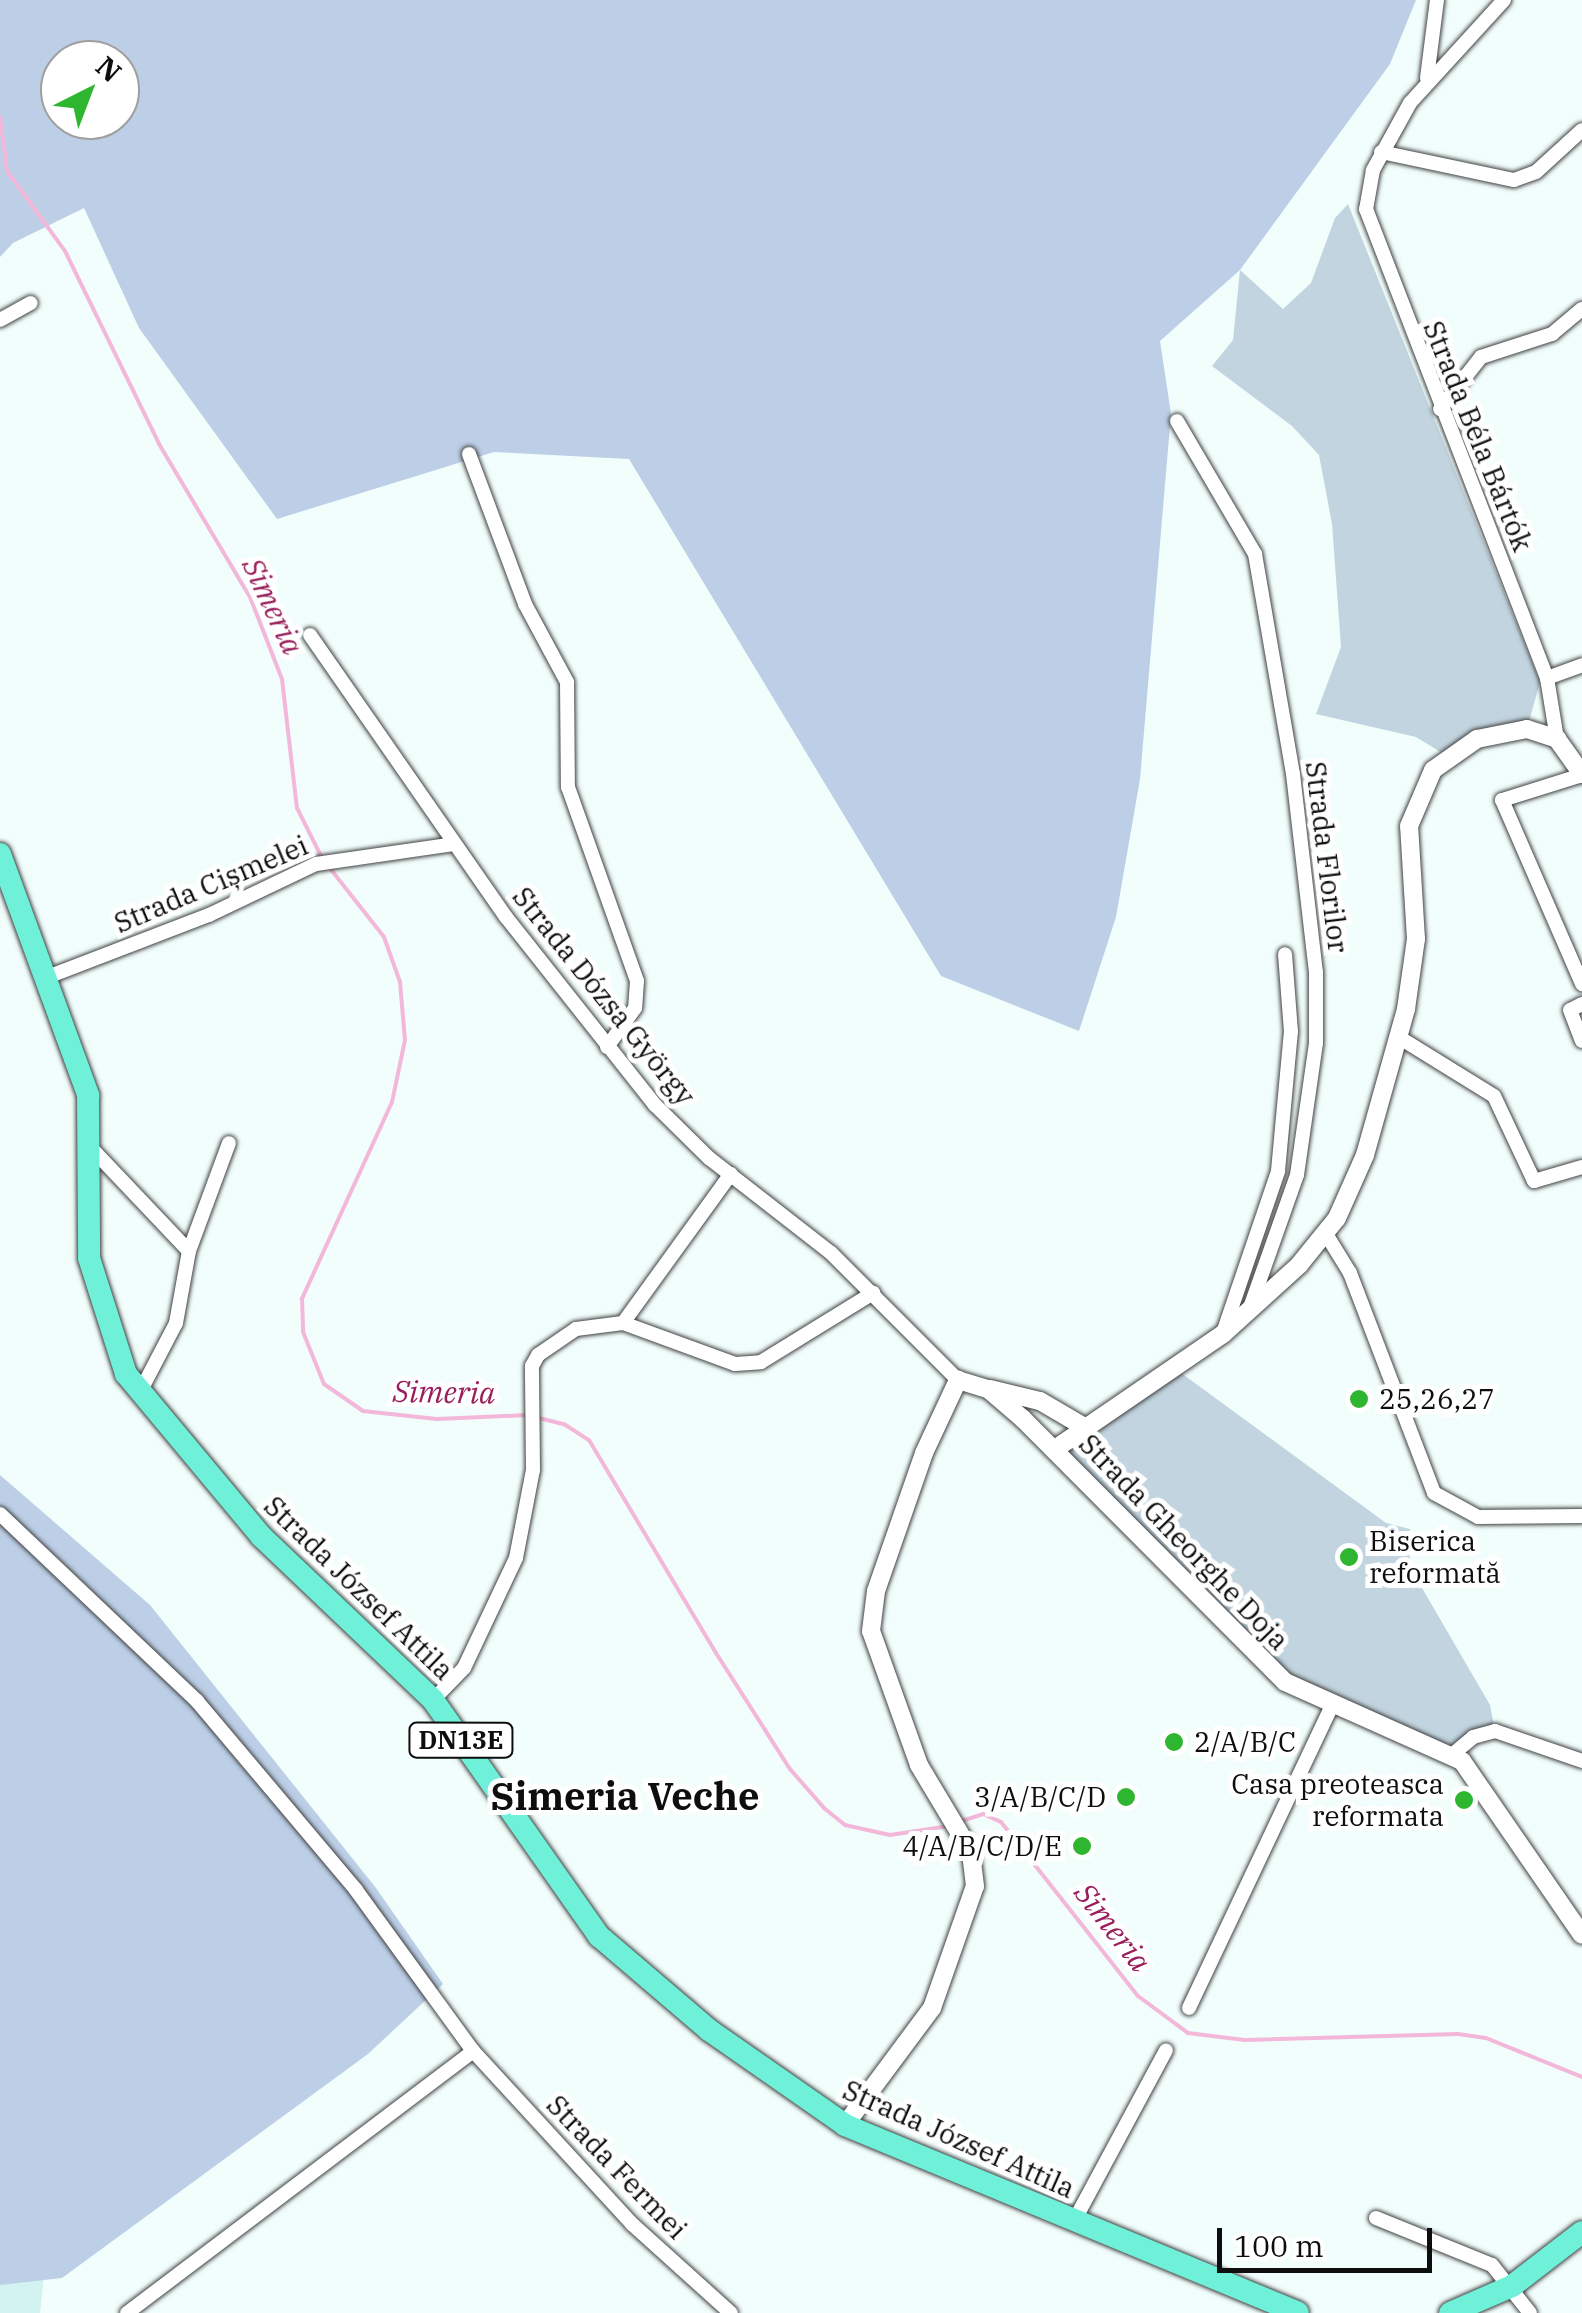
<!DOCTYPE html>
<meta charset="utf-8">
<style>
body{margin:0}
#map{position:relative;width:1582px;height:2313px;overflow:hidden;background:#f1fefc;font-family:"IBM Plex Serif",serif}
div>[style]{position:absolute}
.farmland>*{inset:0;background:#d2f3f2}
.green>*{inset:0;background:#bccfe7}
.cemetery>*{inset:0;background:#c2d4df}
.stream>*{height:4px;margin:-2px;padding:0 2px;transform-origin:2px;border-radius:2px;background:#f3b8d9}
.roads{filter:drop-shadow(0 0 2px #414141) drop-shadow(0 0 2px #414141)}
.minor>*{height:14px;margin:-7px;padding:0 7px;transform-origin:7px;border-radius:7px;background:#fff}
.tertiary>*{height:18px;margin:-9px;padding:0 9px;transform-origin:9px;border-radius:9px;background:#fff}
.primary>*{height:22px;margin:-11px;padding:0 11px;transform-origin:11px;border-radius:11px;background:#6ff0d9}
.dots>*{width:28px;height:28px;translate:-50% -50%;box-sizing:border-box;border:5px solid #fff;border-radius:50%}
span{translate:-50% -50%;white-space:nowrap;text-align:center;line-height:1.15;-webkit-text-stroke:10px #fff;paint-order:stroke}
.shield-label span{padding:2px 8px;background:#fff;border:2px solid;border-radius:8px;-webkit-text-stroke-width:0}
.shield-label{font-size:25px;color:#0e0e0e;font-weight:700}
.street-label{font-size:28px;color:#0e0e0e}
.poi-label{font-size:28px;color:#0e0e0e}
.left{translate:0 -50%;text-align:left}
.right{translate:-100% -50%;text-align:right}
.water-label{font-size:30px;color:#991f5b;font-style:italic}
.district-label{font-size:38px;color:#0e0e0e;font-weight:700}
.north{position:absolute;left:40px;top:40px;width:100px;height:100px;box-sizing:border-box;background:#fff;border:2px solid #9f9f9f;border-radius:50%;rotate:42deg;font-size:28px;font-weight:700;line-height:40px;text-align:center;color:#0e0e0e}
.north::after{content:'';display:block;margin:auto;width:35px;height:45px;background:#2eb631;clip-path:polygon(50% 0,100% 100%,50% 72%,0 100%)}
.scale{position:absolute;left:1217px;top:2228px;width:215px;height:45px;box-sizing:border-box;border:5px solid #0e0e0e;border-top:0;padding-left:12px;font-size:30px;line-height:35px;white-space:nowrap;color:#0e0e0e;-webkit-text-stroke:8px #fff;paint-order:stroke}
</style>
<div id="map">
<div class="farmland">
<div style="clip-path:polygon(44px 2275px,40px 2313px,0 2313px,0 2285px)"></div>
</div>
<div class="green">
<div style="clip-path:polygon(evenodd,0 0,1416px 0,1390px 64px,1240px 270px,1160px 341px,1171px 414px,1140px 779px,1116px 917px,1079px 1031px,941px 976px,629px 459px,494px 452px,277px 519px,139px 328px,84px 208px,13px 243px,0 257px,0 0,60px 60px,120px 60px,120px 120px,60px 120px,60px 60px)"></div>
<div style="clip-path:polygon(0 1475px,150px 1605px,376px 1888px,443px 1984px,368px 2054px,62px 2278px,0 2285px)"></div>
</div>
<div class="cemetery">
<div style="clip-path:polygon(1348px 204px,1540px 682px,1527px 729px,1447px 756px,1416px 737px,1316px 714px,1341px 647px,1332px 524px,1319px 455px,1292px 426px,1212px 366px,1233px 340px,1240px 270px,1283px 309px,1311px 283px,1335px 218px)"></div>
<div style="clip-path:polygon(1173px 1367px,1386px 1523px,1410px 1529px,1407px 1550px,1422px 1588px,1490px 1705px,1495px 1731px,1453px 1754px,1301px 1691px,1055px 1449px)"></div>
</div>
<div class="stream">
<div style="left:0;top:117px;width:54px;rotate:82.6deg"></div>
<div style="left:7px;top:171px;width:99px;rotate:54.1deg"></div>
<div style="left:65px;top:251px;width:215px;rotate:64deg"></div>
<div style="left:159px;top:444px;width:178px;rotate:59.3deg"></div>
<div style="left:250px;top:597px;width:88px;rotate:68.7deg"></div>
<div style="left:282px;top:679px;width:130px;rotate:83.4deg"></div>
<div style="left:297px;top:808px;width:58px;rotate:63.4deg"></div>
<div style="left:329px;top:867px;width:89px;rotate:51.8deg"></div>
<div style="left:384px;top:937px;width:48px;rotate:70.4deg"></div>
<div style="left:400px;top:982px;width:58px;rotate:85.1deg"></div>
<div style="left:405px;top:1040px;width:63px;rotate:101.8deg"></div>
<div style="left:392px;top:1102px;width:217px;rotate:114.6deg"></div>
<div style="left:302px;top:1299px;width:33px;rotate:88deg"></div>
<div style="left:303px;top:1332px;width:56px;rotate:68deg"></div>
<div style="left:324px;top:1384px;width:47px;rotate:34.7deg"></div>
<div style="left:363px;top:1411px;width:74px;rotate:6.2deg"></div>
<div style="left:437px;top:1419px;width:90px;rotate:-2.5deg"></div>
<div style="left:527px;top:1415px;width:38px;rotate:14deg"></div>
<div style="left:564px;top:1424px;width:30px;rotate:33deg"></div>
<div style="left:589px;top:1440px;width:248px;rotate:59.2deg"></div>
<div style="left:716px;top:1653px;width:138px;rotate:57.5deg"></div>
<div style="left:790px;top:1769px;width:52px;rotate:48.9deg"></div>
<div style="left:824px;top:1808px;width:27px;rotate:39deg"></div>
<div style="left:845px;top:1825px;width:46px;rotate:12.5deg"></div>
<div style="left:890px;top:1835px;width:60px;rotate:-8.7deg"></div>
<div style="left:962px;top:1821px;width:22px;rotate:-18deg"></div>
<div style="left:983px;top:1814px;width:20px;rotate:24deg"></div>
<div style="left:1001px;top:1822px;width:221px;rotate:51.8deg"></div>
<div style="left:1138px;top:1996px;width:62px;rotate:36.5deg"></div>
<div style="left:1188px;top:2033px;width:57px;rotate:7deg"></div>
<div style="left:1245px;top:2040px;width:213px;rotate:-1.6deg"></div>
<div style="left:1458px;top:2034px;width:28px;rotate:8deg"></div>
<div style="left:1486px;top:2038px;width:104px;rotate:22.1deg"></div>
</div>
<div class="roads">
<div class="minor">
<div style="left:1504px;top:0;width:139px;rotate:132.4deg"></div>
<div style="left:1410px;top:103px;width:77px;rotate:118.9deg"></div>
<div style="left:1373px;top:170px;width:40px;rotate:100deg"></div>
<div style="left:1366px;top:209px;width:503px;rotate:68.9deg"></div>
<div style="left:1547px;top:678px;width:62px;rotate:80.7deg"></div>
<div style="left:1427px;top:78px;width:79px;rotate:-82.7deg"></div>
<div style="left:1381px;top:152px;width:136px;rotate:11.9deg"></div>
<div style="left:1514px;top:180px;width:23px;rotate:-20deg"></div>
<div style="left:1536px;top:172px;width:62px;rotate:-42.4deg"></div>
<div style="left:0;top:320px;width:35px;rotate:-29deg"></div>
<div style="left:1440px;top:409px;width:66px;rotate:-51.7deg"></div>
<div style="left:1481px;top:357px;width:75px;rotate:-17.9deg"></div>
<div style="left:1552px;top:334px;width:39px;rotate:-40deg"></div>
<div style="left:1177px;top:421px;width:154px;rotate:59.6deg"></div>
<div style="left:1255px;top:554px;width:223px;rotate:80.2deg"></div>
<div style="left:1293px;top:774px;width:199px;rotate:83.4deg"></div>
<div style="left:1316px;top:972px;width:71px;rotate:90deg"></div>
<div style="left:1316px;top:1043px;width:133px;rotate:98.2deg"></div>
<div style="left:1297px;top:1175px;width:146px;rotate:109.5deg"></div>
<div style="left:469px;top:454px;width:160px;rotate:69.5deg"></div>
<div style="left:525px;top:604px;width:89px;rotate:61.7deg"></div>
<div style="left:567px;top:682px;width:105px;rotate:89.5deg"></div>
<div style="left:568px;top:787px;width:206px;rotate:70.4deg"></div>
<div style="left:637px;top:981px;width:27px;rotate:94deg"></div>
<div style="left:635px;top:1008px;width:48px;rotate:125.7deg"></div>
<div style="left:310px;top:635px;width:343px;rotate:55.2deg"></div>
<div style="left:506px;top:917px;width:240px;rotate:51.6deg"></div>
<div style="left:655px;top:1105px;width:76px;rotate:44.5deg"></div>
<div style="left:709px;top:1158px;width:155px;rotate:37.9deg"></div>
<div style="left:831px;top:1253px;width:180px;rotate:45deg"></div>
<div style="left:1547px;top:678px;width:37px;rotate:-20deg"></div>
<div style="left:1582px;top:775px;width:84px;rotate:162.6deg"></div>
<div style="left:1502px;top:800px;width:201px;rotate:66.5deg"></div>
<div style="left:50px;top:976px;width:170px;rotate:-21deg"></div>
<div style="left:209px;top:915px;width:119px;rotate:-25.5deg"></div>
<div style="left:316px;top:864px;width:139px;rotate:-8.2deg"></div>
<div style="left:1582px;top:1004px;width:13px;rotate:153deg"></div>
<div style="left:1570px;top:1010px;width:33px;rotate:69deg"></div>
<div style="left:1400px;top:1038px;width:110px;rotate:31.7deg"></div>
<div style="left:1494px;top:1096px;width:94px;rotate:64.8deg"></div>
<div style="left:1534px;top:1181px;width:50px;rotate:-16.3deg"></div>
<div style="left:93px;top:1150px;width:139px;rotate:46.5deg"></div>
<div style="left:1326px;top:1234px;width:46px;rotate:58.4deg"></div>
<div style="left:1350px;top:1273px;width:235px;rotate:69.1deg"></div>
<div style="left:1434px;top:1493px;width:50px;rotate:28.6deg"></div>
<div style="left:1478px;top:1517px;width:104px;rotate:-0.6deg"></div>
<div style="left:623px;top:1323px;width:184px;rotate:-54.1deg"></div>
<div style="left:1223px;top:1333px;width:171px;rotate:-71.2deg"></div>
<div style="left:1278px;top:1171px;width:140px;rotate:-84.7deg"></div>
<div style="left:1291px;top:1032px;width:78px;rotate:-94.4deg"></div>
<div style="left:140px;top:1392px;width:78px;rotate:-62.4deg"></div>
<div style="left:176px;top:1323px;width:73px;rotate:-79.8deg"></div>
<div style="left:189px;top:1251px;width:115px;rotate:-69.7deg"></div>
<div style="left:0;top:1514px;width:272px;rotate:43.5deg"></div>
<div style="left:197px;top:1701px;width:247px;rotate:49.9deg"></div>
<div style="left:356px;top:1890px;width:199px;rotate:54deg"></div>
<div style="left:473px;top:2051px;width:235px;rotate:47.4deg"></div>
<div style="left:632px;top:2224px;width:133px;rotate:42deg"></div>
<div style="left:433px;top:1700px;width:45px;rotate:-45.9deg"></div>
<div style="left:464px;top:1668px;width:122px;rotate:-64.7deg"></div>
<div style="left:516px;top:1558px;width:90px;rotate:-79.1deg"></div>
<div style="left:533px;top:1470px;width:104px;rotate:-90.6deg"></div>
<div style="left:532px;top:1366px;width:13px;rotate:-61deg"></div>
<div style="left:538px;top:1355px;width:46px;rotate:-34.4deg"></div>
<div style="left:576px;top:1329px;width:47px;rotate:-7.3deg"></div>
<div style="left:623px;top:1323px;width:119px;rotate:20.1deg"></div>
<div style="left:735px;top:1364px;width:26px;rotate:-4deg"></div>
<div style="left:761px;top:1362px;width:132px;rotate:-31.6deg"></div>
<div style="left:1453px;top:1754px;width:26px;rotate:-40deg"></div>
<div style="left:1473px;top:1737px;width:23px;rotate:-15deg"></div>
<div style="left:1495px;top:1731px;width:92px;rotate:19deg"></div>
<div style="left:1189px;top:2008px;width:335px;rotate:-64.7deg"></div>
<div style="left:1376px;top:2218px;width:125px;rotate:22.1deg"></div>
<div style="left:1492px;top:2265px;width:61px;rotate:51.6deg"></div>
<div style="left:1073px;top:2223px;width:196px;rotate:-61.7deg"></div>
<div style="left:127px;top:2313px;width:434px;rotate:-37.1deg"></div>
</div>
<div class="tertiary">
<div style="left:990px;top:1389px;width:51px;rotate:13.5deg"></div>
<div style="left:1040px;top:1401px;width:48px;rotate:30.3deg"></div>
<div style="left:1055px;top:1449px;width:204px;rotate:-34.4deg"></div>
<div style="left:1223px;top:1334px;width:103px;rotate:-42.2deg"></div>
<div style="left:1299px;top:1265px;width:60px;rotate:-51deg"></div>
<div style="left:1337px;top:1218px;width:69px;rotate:-66deg"></div>
<div style="left:1365px;top:1155px;width:152px;rotate:-74.3deg"></div>
<div style="left:1406px;top:1009px;width:71px;rotate:-81.9deg"></div>
<div style="left:1416px;top:939px;width:113px;rotate:-93.5deg"></div>
<div style="left:1409px;top:826px;width:61px;rotate:-66.8deg"></div>
<div style="left:1433px;top:770px;width:54px;rotate:-35.2deg"></div>
<div style="left:1477px;top:739px;width:51px;rotate:-11.3deg"></div>
<div style="left:1527px;top:729px;width:32px;rotate:18deg"></div>
<div style="left:1557px;top:739px;width:43px;rotate:54.5deg"></div>
<div style="left:845px;top:2125px;width:146px;rotate:-53.4deg"></div>
<div style="left:932px;top:2008px;width:129px;rotate:-70.6deg"></div>
<div style="left:975px;top:1886px;width:34px;rotate:-97deg"></div>
<div style="left:971px;top:1852px;width:101px;rotate:-120.9deg"></div>
<div style="left:919px;top:1765px;width:142px;rotate:-109.7deg"></div>
<div style="left:871px;top:1631px;width:40px;rotate:-82.9deg"></div>
<div style="left:876px;top:1591px;width:146px;rotate:-70.8deg"></div>
<div style="left:924px;top:1453px;width:81px;rotate:-65deg"></div>
<div style="left:958px;top:1380px;width:31px;rotate:17deg"></div>
<div style="left:988px;top:1389px;width:46px;rotate:40.6deg"></div>
<div style="left:1023px;top:1419px;width:371px;rotate:45.1deg"></div>
<div style="left:1285px;top:1682px;width:194px;rotate:24.1deg"></div>
<div style="left:1462px;top:1761px;width:211px;rotate:55.4deg"></div>
</div>
<div class="primary">
<div style="left:0;top:854px;width:257px;rotate:69.9deg"></div>
<div style="left:88px;top:1095px;width:163px;rotate:89.6deg"></div>
<div style="left:89px;top:1258px;width:122px;rotate:72.3deg"></div>
<div style="left:126px;top:1374px;width:211px;rotate:50.2deg"></div>
<div style="left:261px;top:1536px;width:238px;rotate:43.6deg"></div>
<div style="left:433px;top:1700px;width:289px;rotate:54.9deg"></div>
<div style="left:599px;top:1936px;width:145px;rotate:40.5deg"></div>
<div style="left:709px;top:2030px;width:166px;rotate:34.9deg"></div>
<div style="left:845px;top:2125px;width:490px;rotate:22.5deg"></div>
<div style="left:1450px;top:2313px;width:68px;rotate:-23.5deg"></div>
<div style="left:1512px;top:2286px;width:88px;rotate:-37.6deg"></div>
</div>
</div>
<div class="dots">
<div style="left:1359px;top:1399px;background:#2eb631"></div>
<div style="left:1349px;top:1557px;background:#2eb631"></div>
<div style="left:1174px;top:1742px;background:#2eb631"></div>
<div style="left:1126px;top:1797px;background:#2eb631"></div>
<div style="left:1464px;top:1800px;background:#2eb631"></div>
<div style="left:1082px;top:1846px;background:#2eb631"></div>
</div>
<div class="shield-label">
<span style="left:461px;top:1740px">DN13E</span>
</div>
<div class="street-label">
<span style="left:1478px;top:436px;rotate:68deg">Strada Béla Bártók</span>
<span style="left:1327px;top:857px;rotate:83deg">Strada Florilor</span>
<span style="left:211px;top:884px;rotate:-23deg">Strada Cișmelei</span>
<span style="left:604px;top:996px;rotate:51deg">Strada Dózsa György</span>
<span style="left:1184px;top:1542px;rotate:46deg">Strada Gheorghe Doja</span>
<span style="left:359px;top:1588px;rotate:44deg">Strada József Attila</span>
<span style="left:959px;top:2139px;rotate:24deg">Strada József Attila</span>
<span style="left:617px;top:2167px;rotate:46deg">Strada Fermei</span>
</div>
<div class="poi-label">
<span class="left" style="left:1379px;top:1399px">25,26,27</span>
<span class="left" style="left:1369px;top:1557px">Biserica<br>reformată</span>
<span class="left" style="left:1194px;top:1742px">2/A/B/C</span>
<span class="right" style="left:1444px;top:1800px">Casa preoteasca<br>reformata</span>
<span class="right" style="left:1106px;top:1797px">3/A/B/C/D</span>
<span class="right" style="left:1062px;top:1846px">4/A/B/C/D/E</span>
</div>
<div class="water-label">
<span style="left:273px;top:606px;rotate:65deg">Simeria</span>
<span style="left:444px;top:1392px;rotate:1deg">Simeria</span>
<span style="left:1113px;top:1927px;rotate:52deg">Simeria</span>
</div>
<div class="district-label">
<span style="left:625px;top:1796px">Simeria Veche</span>
</div>
<div class="north">N</div>
<div class="scale">100 m</div>
</div>
